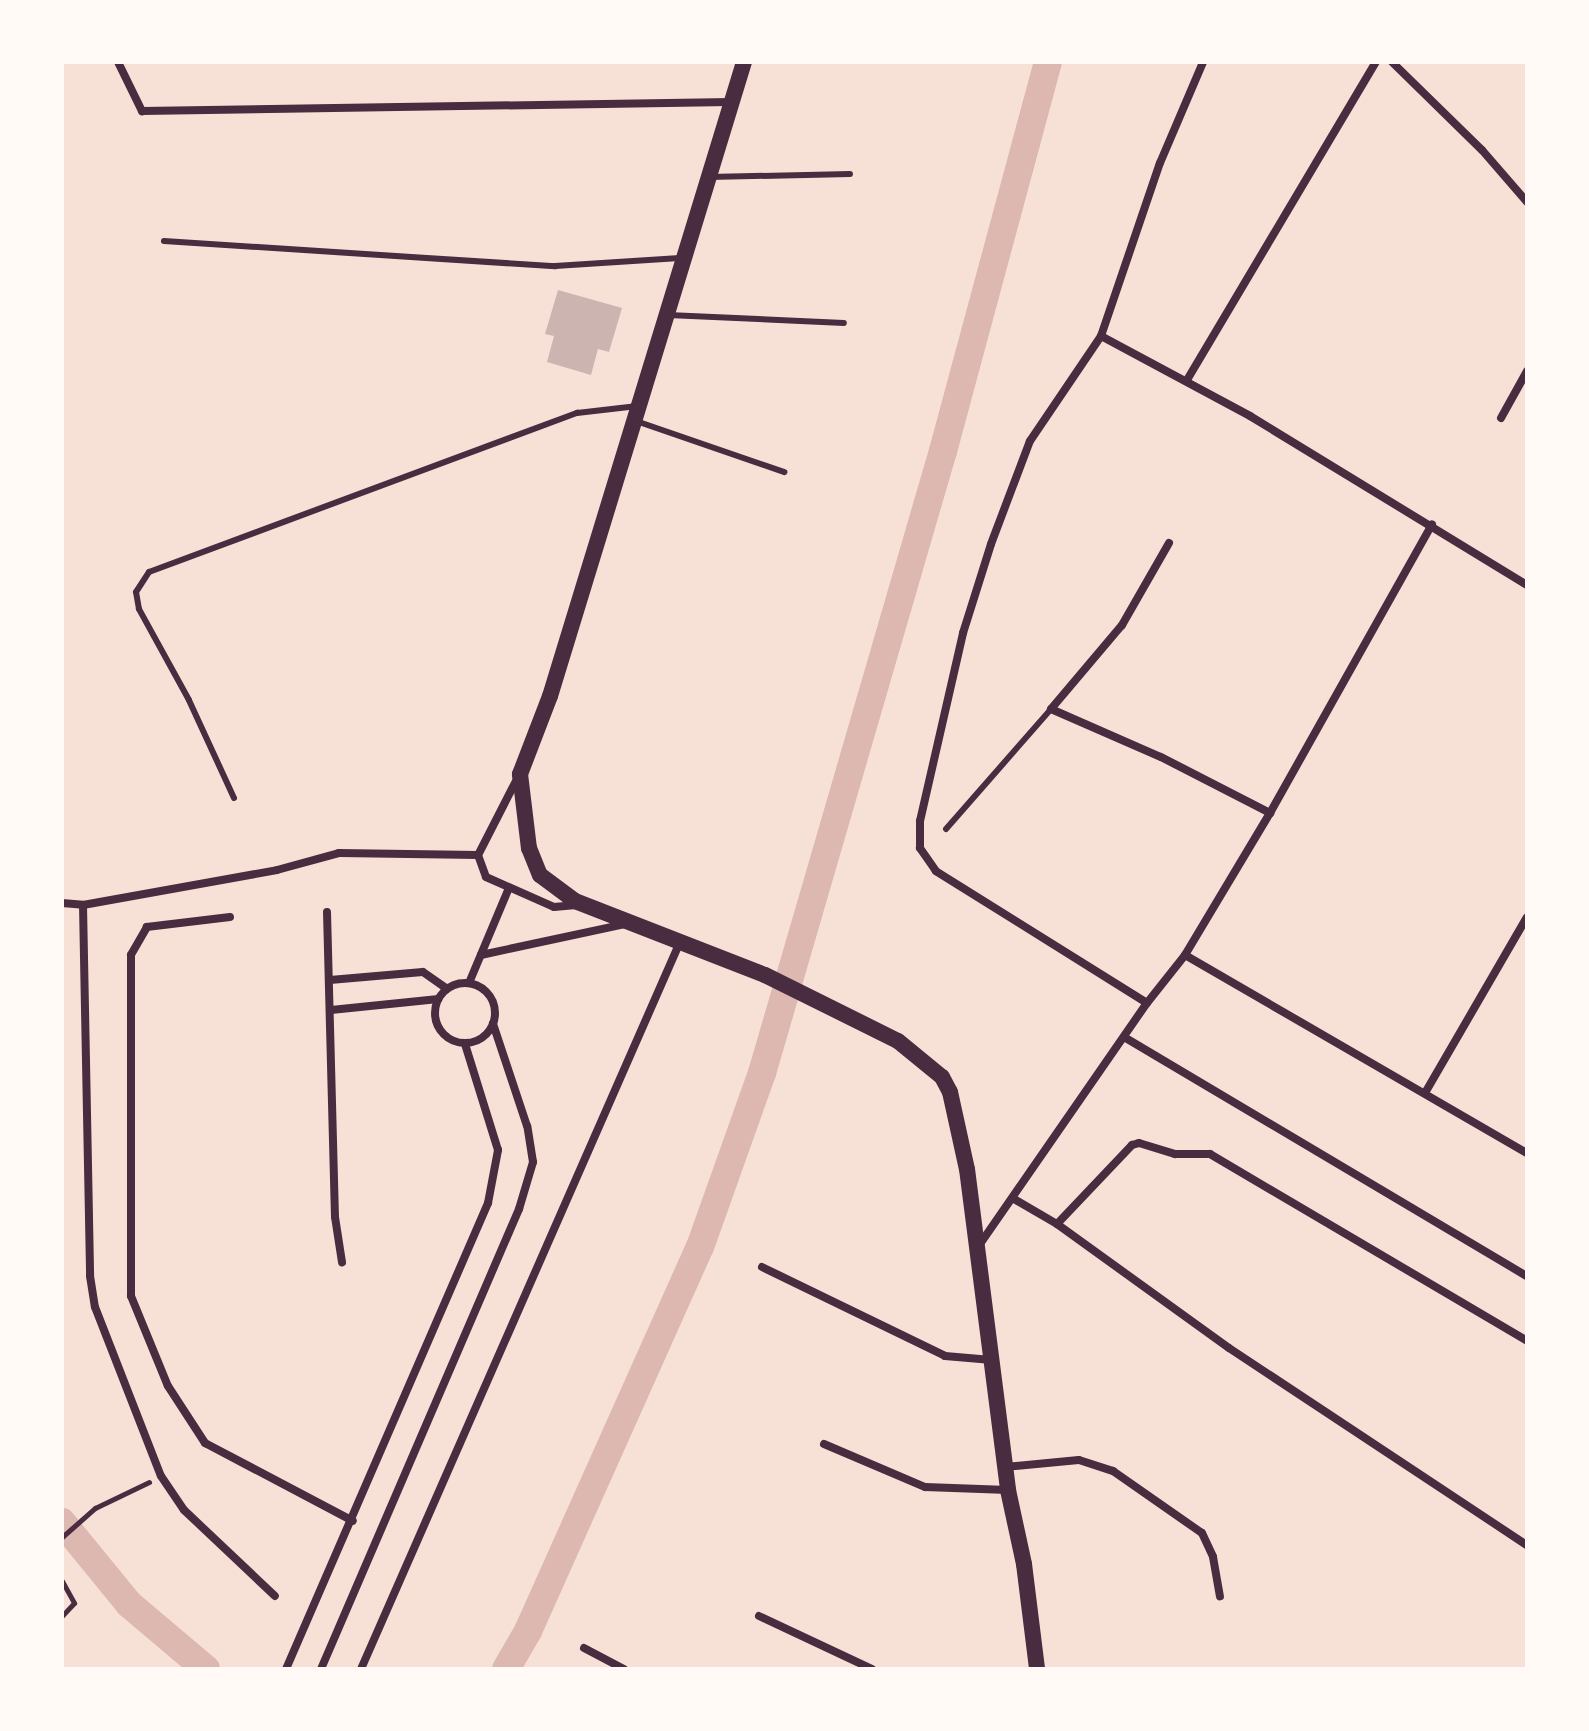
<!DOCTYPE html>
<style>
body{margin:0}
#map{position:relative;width:1589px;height:1731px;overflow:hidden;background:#f7e1d7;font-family:Poppins,sans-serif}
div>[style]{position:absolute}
.canal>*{height:28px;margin:-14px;padding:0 14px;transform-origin:14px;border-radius:14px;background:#dcb8b0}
.building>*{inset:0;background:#ccb4b1}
.path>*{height:5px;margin:-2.5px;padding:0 2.5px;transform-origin:2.5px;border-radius:2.5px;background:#4a2c40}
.service>*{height:6px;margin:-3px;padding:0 3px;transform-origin:3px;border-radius:3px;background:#4a2c40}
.minor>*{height:8px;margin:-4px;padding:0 4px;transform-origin:4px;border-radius:4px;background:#4a2c40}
.minor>.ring{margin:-4px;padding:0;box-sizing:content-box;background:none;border:8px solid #4a2c40;border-radius:50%}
.secondary>*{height:16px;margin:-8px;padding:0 8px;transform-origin:8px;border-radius:8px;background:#4a2c40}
span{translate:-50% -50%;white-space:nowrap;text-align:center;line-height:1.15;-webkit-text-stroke:8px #fffaf5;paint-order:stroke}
.frame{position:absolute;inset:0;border:64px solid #fffaf5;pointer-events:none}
</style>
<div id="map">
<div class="canal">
<div style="left:62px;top:1522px;width:106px;rotate:50.7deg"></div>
<div style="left:129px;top:1604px;width:101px;rotate:40.2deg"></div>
<div style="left:506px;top:1669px;width:44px;rotate:-59.9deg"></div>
<div style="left:528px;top:1631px;width:421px;rotate:-65.9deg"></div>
<div style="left:700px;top:1247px;width:185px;rotate:-70.4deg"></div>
<div style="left:762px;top:1073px;width:648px;rotate:-73.78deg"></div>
<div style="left:943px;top:451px;width:403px;rotate:-74.9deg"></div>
</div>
<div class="building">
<div style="clip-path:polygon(558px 290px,622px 308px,609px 352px,598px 349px,591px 375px,547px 362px,554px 336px,545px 334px)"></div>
</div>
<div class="path">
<div style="left:62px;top:1537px;width:44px;rotate:-41.3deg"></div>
<div style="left:95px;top:1508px;width:60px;rotate:-25.7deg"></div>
<div style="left:62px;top:1581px;width:25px;rotate:61deg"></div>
<div style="left:74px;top:1603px;width:18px;rotate:133deg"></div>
</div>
<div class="service">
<div style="left:709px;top:177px;width:141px;rotate:-1.2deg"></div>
<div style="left:164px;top:241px;width:392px;rotate:3.7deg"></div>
<div style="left:555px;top:266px;width:125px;rotate:-3.7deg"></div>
<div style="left:668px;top:315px;width:176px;rotate:2.6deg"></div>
<div style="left:636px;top:421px;width:157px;rotate:19deg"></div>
<div style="left:234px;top:798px;width:108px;rotate:-114.7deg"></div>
<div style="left:189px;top:700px;width:104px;rotate:-118.8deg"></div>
<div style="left:139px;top:609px;width:17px;rotate:-100deg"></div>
<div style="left:136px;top:592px;width:24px;rotate:-57deg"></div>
<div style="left:149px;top:572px;width:457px;rotate:-20.4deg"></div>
<div style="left:577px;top:413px;width:61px;rotate:-6.5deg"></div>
<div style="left:946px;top:829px;width:159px;rotate:-48.8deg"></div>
</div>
<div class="minor">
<div style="left:118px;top:62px;width:55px;rotate:63.9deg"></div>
<div style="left:142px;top:111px;width:589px;rotate:-0.88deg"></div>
<div style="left:1392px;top:62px;width:126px;rotate:44.4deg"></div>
<div style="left:1482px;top:150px;width:69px;rotate:49.1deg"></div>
<div style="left:1101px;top:336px;width:169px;rotate:28.2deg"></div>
<div style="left:1250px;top:416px;width:324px;rotate:31.4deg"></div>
<div style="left:1187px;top:380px;width:370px;rotate:-59.3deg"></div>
<div style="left:1501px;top:418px;width:54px;rotate:-61deg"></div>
<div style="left:1169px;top:543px;width:95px;rotate:119.8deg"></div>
<div style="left:1122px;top:625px;width:110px;rotate:130.2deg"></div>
<div style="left:1051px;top:709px;width:120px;rotate:23.6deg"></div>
<div style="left:1161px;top:757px;width:123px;rotate:27.2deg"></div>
<div style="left:518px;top:777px;width:88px;rotate:117.1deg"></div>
<div style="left:478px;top:855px;width:23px;rotate:70deg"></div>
<div style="left:486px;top:877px;width:74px;rotate:23.8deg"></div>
<div style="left:554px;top:907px;width:25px;rotate:-5deg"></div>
<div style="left:62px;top:903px;width:21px;rotate:5deg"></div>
<div style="left:83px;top:905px;width:197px;rotate:-10.2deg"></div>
<div style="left:277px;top:870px;width:64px;rotate:-15.3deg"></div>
<div style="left:339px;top:853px;width:139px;rotate:0.8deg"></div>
<div style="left:83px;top:905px;width:371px;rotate:88.9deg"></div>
<div style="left:90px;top:1276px;width:31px;rotate:81deg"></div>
<div style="left:95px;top:1307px;width:181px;rotate:68.7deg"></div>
<div style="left:161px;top:1476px;width:41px;rotate:55.9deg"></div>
<div style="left:184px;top:1510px;width:125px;rotate:43.4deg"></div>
<div style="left:327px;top:912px;width:305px;rotate:88.5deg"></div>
<div style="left:335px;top:1217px;width:46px;rotate:81.2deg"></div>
<div style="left:230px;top:917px;width:84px;rotate:173.1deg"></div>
<div style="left:147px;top:927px;width:32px;rotate:120deg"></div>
<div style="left:131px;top:955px;width:341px;rotate:90deg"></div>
<div style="left:131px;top:1296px;width:97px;rotate:67.7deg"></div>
<div style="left:168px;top:1386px;width:68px;rotate:57deg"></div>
<div style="left:205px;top:1443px;width:167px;rotate:27.8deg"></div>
<div style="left:481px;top:955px;width:147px;rotate:-12.1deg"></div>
<div style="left:1185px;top:955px;width:395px;rotate:30.1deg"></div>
<div style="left:330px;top:980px;width:93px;rotate:-4.9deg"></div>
<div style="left:423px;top:972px;width:29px;rotate:35deg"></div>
<div class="ring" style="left:435px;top:983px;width:52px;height:52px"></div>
<div style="left:469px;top:983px;width:103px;rotate:-67.2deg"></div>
<div style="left:1147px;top:1003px;width:249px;rotate:-148deg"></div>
<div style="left:936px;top:871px;width:28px;rotate:-125deg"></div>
<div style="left:920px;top:848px;width:27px;rotate:-90deg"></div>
<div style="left:920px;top:821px;width:193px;rotate:-77.1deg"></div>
<div style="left:963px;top:633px;width:93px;rotate:-72.5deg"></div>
<div style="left:991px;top:544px;width:110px;rotate:-69.3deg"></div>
<div style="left:1030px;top:441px;width:127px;rotate:-55.9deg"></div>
<div style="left:1101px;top:336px;width:183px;rotate:-71.2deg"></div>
<div style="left:1160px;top:163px;width:110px;rotate:-66.9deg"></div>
<div style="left:331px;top:1010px;width:108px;rotate:-5.9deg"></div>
<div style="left:1124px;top:1037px;width:469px;rotate:30.7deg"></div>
<div style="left:1425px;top:1093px;width:203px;rotate:-59.9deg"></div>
<div style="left:1014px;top:1199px;width:50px;rotate:30.2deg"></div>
<div style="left:1057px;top:1224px;width:212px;rotate:35.8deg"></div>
<div style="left:1229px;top:1348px;width:357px;rotate:33.5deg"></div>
<div style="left:1057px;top:1224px;width:109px;rotate:-46.5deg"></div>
<div style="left:1132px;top:1145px;width:7px;rotate:-16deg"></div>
<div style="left:1139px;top:1143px;width:38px;rotate:17deg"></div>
<div style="left:1175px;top:1154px;width:35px"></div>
<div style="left:1210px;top:1154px;width:368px;rotate:30.5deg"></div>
<div style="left:980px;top:1244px;width:293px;rotate:-55.3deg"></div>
<div style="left:1147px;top:1003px;width:61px;rotate:-51.6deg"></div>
<div style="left:1185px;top:955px;width:165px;rotate:-59.1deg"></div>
<div style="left:1270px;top:813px;width:331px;rotate:-60.7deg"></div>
<div style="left:762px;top:1267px;width:203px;rotate:25.9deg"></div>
<div style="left:945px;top:1356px;width:47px;rotate:4.9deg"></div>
<div style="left:824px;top:1444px;width:110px;rotate:23.1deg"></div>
<div style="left:925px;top:1487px;width:83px;rotate:2.1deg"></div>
<div style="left:1005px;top:1467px;width:74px;rotate:-5.4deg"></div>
<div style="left:1079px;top:1460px;width:36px;rotate:18deg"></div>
<div style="left:1113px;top:1471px;width:108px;rotate:34.9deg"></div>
<div style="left:1202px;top:1533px;width:26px;rotate:65deg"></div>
<div style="left:1213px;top:1557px;width:40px;rotate:80deg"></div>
<div style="left:759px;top:1616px;width:125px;rotate:25.1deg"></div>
<div style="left:584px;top:1648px;width:45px;rotate:27.7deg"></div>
<div style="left:286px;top:1669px;width:508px;rotate:-66.56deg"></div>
<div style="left:488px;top:1203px;width:54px;rotate:-79.3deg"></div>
<div style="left:498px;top:1150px;width:111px;rotate:-107.3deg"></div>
<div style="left:321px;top:1669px;width:501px;rotate:-66.71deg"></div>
<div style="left:519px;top:1209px;width:49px;rotate:-73.4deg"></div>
<div style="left:533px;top:1162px;width:36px;rotate:-99deg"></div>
<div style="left:527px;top:1126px;width:108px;rotate:-108.4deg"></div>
<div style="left:361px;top:1669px;width:794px;rotate:-66.31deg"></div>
</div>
<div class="secondary">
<div style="left:744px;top:62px;width:663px;rotate:107.01deg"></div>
<div style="left:550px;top:696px;width:84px;rotate:111deg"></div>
<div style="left:520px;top:774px;width:75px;rotate:83.1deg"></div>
<div style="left:529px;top:848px;width:29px;rotate:68deg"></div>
<div style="left:540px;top:875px;width:44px;rotate:36.6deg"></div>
<div style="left:575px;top:901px;width:204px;rotate:21.3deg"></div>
<div style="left:765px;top:975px;width:148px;rotate:26.4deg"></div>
<div style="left:898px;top:1041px;width:57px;rotate:39.3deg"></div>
<div style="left:942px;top:1077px;width:17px;rotate:62deg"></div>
<div style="left:950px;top:1092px;width:79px;rotate:77.6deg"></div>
<div style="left:967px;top:1169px;width:324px;rotate:82.7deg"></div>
<div style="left:1008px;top:1490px;width:76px;rotate:77.8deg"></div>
<div style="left:1024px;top:1564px;width:106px;rotate:82.9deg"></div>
</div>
<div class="frame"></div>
</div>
